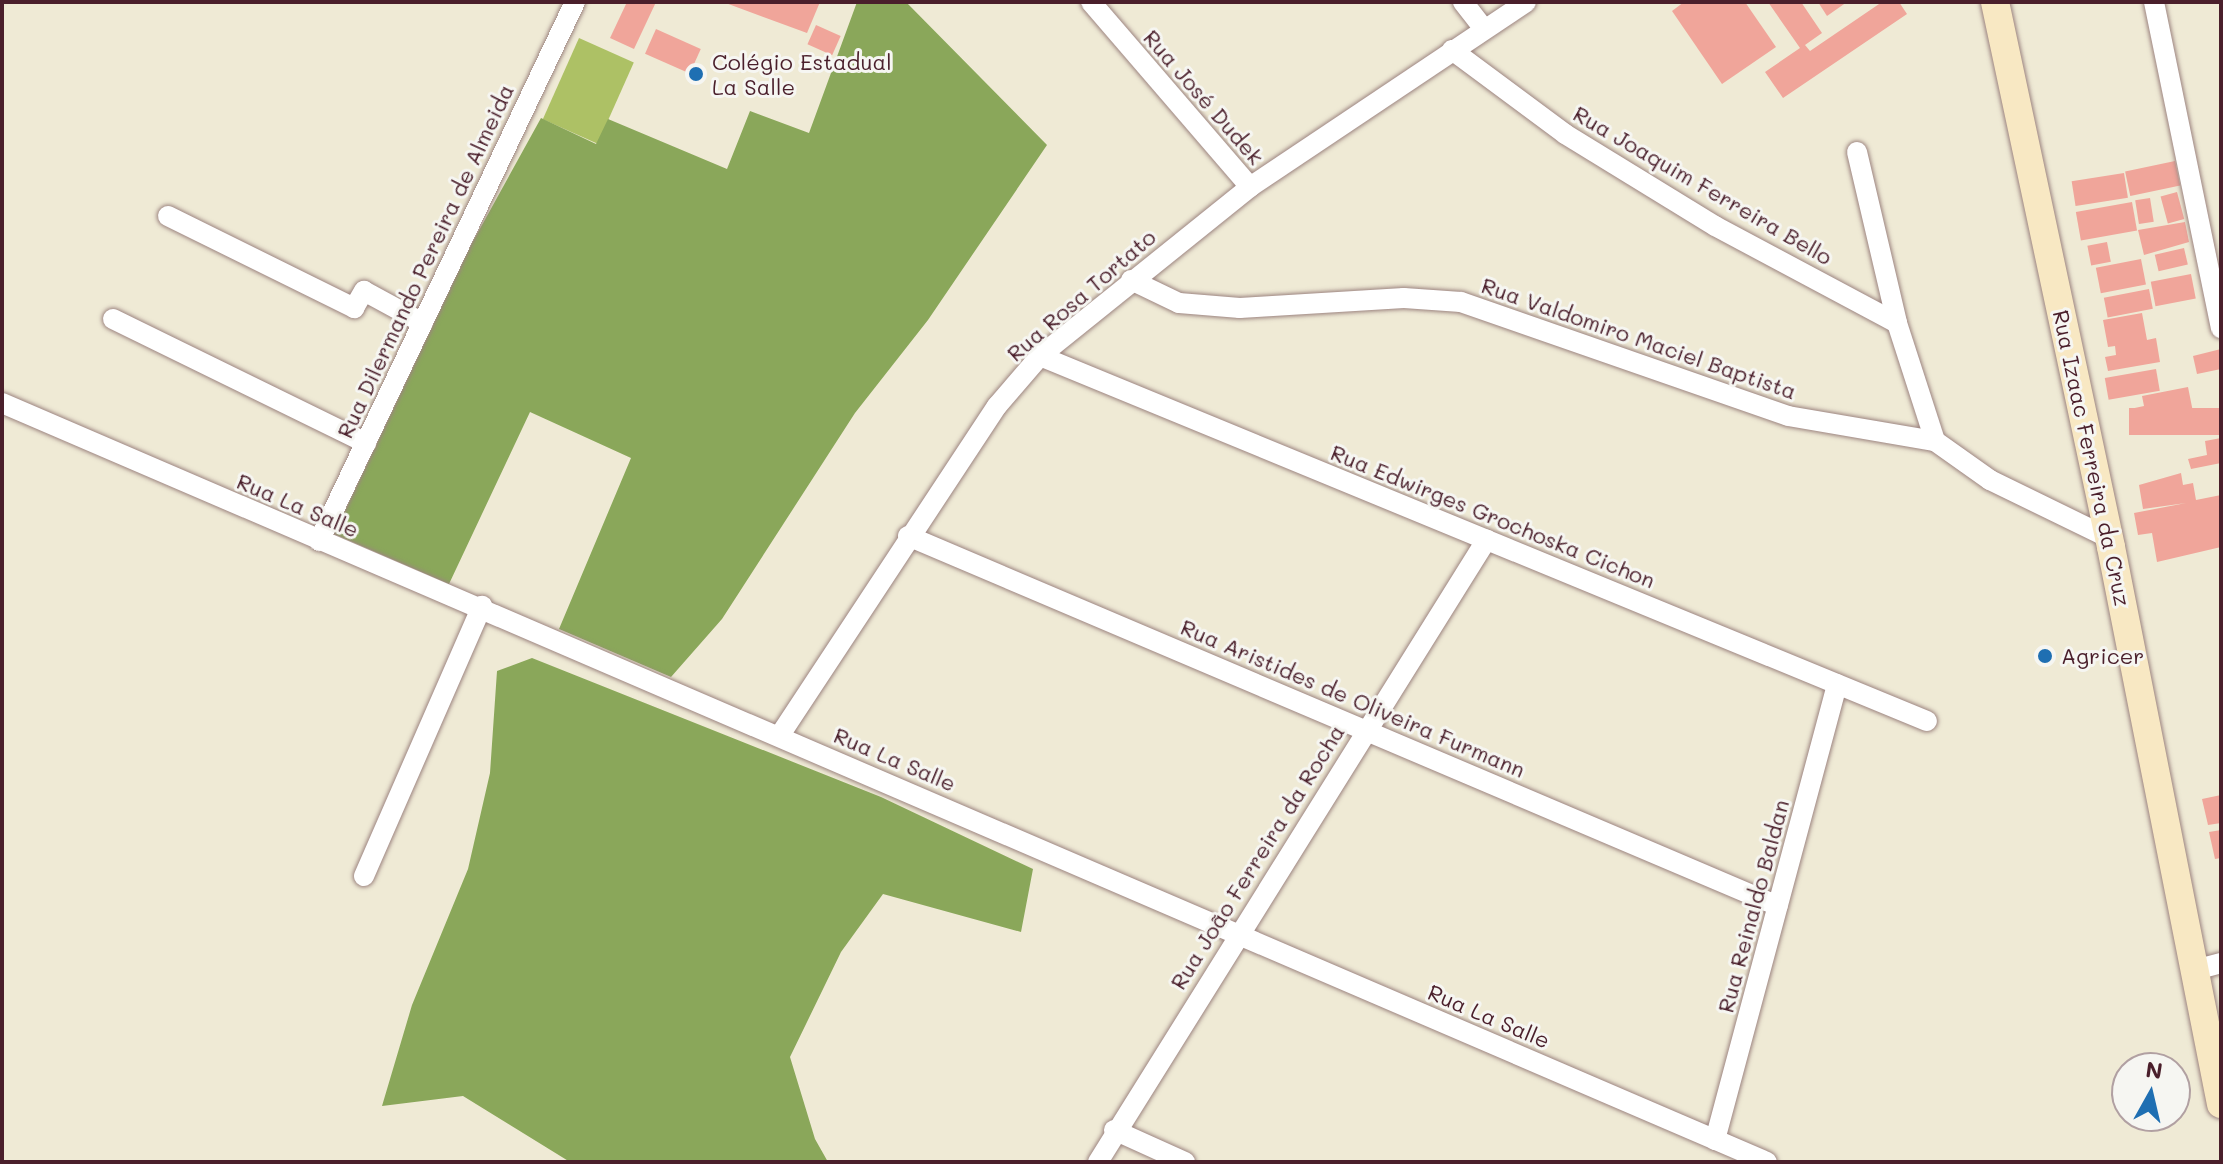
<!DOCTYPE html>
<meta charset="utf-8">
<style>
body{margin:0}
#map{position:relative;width:2223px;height:1164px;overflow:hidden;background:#efead5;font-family:Mali,sans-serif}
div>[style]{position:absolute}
.green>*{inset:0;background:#adc165;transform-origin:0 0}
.forest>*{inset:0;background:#8aa75a}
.building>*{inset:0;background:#f0a59a;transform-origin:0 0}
.roads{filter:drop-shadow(0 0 2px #9c8480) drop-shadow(0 0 2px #9c8480)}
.minor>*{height:20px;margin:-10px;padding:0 10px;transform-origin:10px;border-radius:10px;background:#fff}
.secondary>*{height:28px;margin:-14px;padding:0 14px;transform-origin:14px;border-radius:14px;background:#f8e8c3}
.dots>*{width:22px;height:22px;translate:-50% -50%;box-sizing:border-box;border:4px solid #f6f6f2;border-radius:50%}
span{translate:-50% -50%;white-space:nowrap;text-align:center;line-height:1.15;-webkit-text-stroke:6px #f6f6f2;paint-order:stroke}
.poi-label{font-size:22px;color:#4a1f2b}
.left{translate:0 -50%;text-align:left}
.street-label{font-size:22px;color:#4a1f2b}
.frame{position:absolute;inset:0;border:4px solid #4a1f2b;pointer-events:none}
.north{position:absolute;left:2111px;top:1052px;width:80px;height:80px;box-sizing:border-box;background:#f6f6f2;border:2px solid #b1a0a2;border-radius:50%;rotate:8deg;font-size:22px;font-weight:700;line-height:32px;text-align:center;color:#4a1f2b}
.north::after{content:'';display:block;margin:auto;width:28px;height:36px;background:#1f6fb2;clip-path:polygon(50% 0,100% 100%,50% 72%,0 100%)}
</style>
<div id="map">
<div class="green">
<div style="left:579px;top:38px;width:60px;height:89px;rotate:24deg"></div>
</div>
<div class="forest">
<div style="clip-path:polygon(857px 2px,906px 2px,1047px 145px,928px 320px,855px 413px,722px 619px,671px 677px,559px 629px,631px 458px,530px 412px,449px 584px,334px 534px,472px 243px,541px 118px,596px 144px,608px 119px,727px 169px,750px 111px,809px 133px)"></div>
<div style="clip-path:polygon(532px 658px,881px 797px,1033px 869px,1021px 932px,883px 894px,841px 952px,790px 1057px,815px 1139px,828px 1162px,570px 1162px,463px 1096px,382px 1106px,412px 1005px,468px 869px,490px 773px,497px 671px)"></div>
</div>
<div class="building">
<div style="clip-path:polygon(627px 2px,656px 2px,634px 49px,610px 38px)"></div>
<div style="clip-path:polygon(723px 2px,820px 2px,807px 33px)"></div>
<div style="clip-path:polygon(1684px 2px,1745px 2px,1776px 47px,1722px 84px,1672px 11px)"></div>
<div style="clip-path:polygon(1768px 2px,1801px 2px,1822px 33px,1805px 45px,1810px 51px,1882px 2px,1899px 2px,1907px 14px,1783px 98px,1765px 72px,1800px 48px)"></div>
<div style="clip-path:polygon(1818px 2px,1847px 2px,1827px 16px)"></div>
<div style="left:816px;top:25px;width:27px;height:21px;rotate:24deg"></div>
<div style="left:656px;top:29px;width:49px;height:27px;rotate:24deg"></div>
<div style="left:2175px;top:161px;width:25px;height:51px;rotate:78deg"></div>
<div style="left:2124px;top:173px;width:25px;height:53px;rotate:81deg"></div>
<div style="left:2177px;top:192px;width:28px;height:17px;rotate:75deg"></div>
<div style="left:2150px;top:198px;width:24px;height:15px;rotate:81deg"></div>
<div style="left:2132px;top:202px;width:29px;height:57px;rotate:80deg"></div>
<div style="clip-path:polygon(2185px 222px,2189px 242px,2144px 255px,2138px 230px)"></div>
<div style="left:2107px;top:242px;width:20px;height:20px;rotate:79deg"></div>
<div style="left:2184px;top:248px;width:17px;height:30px;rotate:77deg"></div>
<div style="left:2141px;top:259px;width:26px;height:46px;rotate:79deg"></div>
<div style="left:2191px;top:274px;width:25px;height:41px;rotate:79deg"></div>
<div style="left:2149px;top:289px;width:20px;height:46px;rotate:79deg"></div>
<div style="clip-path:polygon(2142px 313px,2147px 340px,2156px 338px,2160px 362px,2108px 371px,2105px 357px,2116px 355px,2115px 346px,2108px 347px,2103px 320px)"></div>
<div style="clip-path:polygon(2221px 349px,2221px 369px,2197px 374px,2193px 356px)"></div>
<div style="left:2156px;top:369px;width:22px;height:52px;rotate:80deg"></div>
<div style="clip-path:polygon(2188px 387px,2193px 412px,2133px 424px,2130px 409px,2144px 406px,2142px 396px)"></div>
<div style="left:2221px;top:408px;width:27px;height:92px;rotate:90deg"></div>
<div style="clip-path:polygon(2221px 438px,2221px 463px,2191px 469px,2188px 459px,2207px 455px,2205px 441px)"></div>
<div style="clip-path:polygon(2181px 473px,2183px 485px,2193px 483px,2196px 500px,2221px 495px,2221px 547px,2157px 562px,2152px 533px,2138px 535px,2134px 513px,2186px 503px,2143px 509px,2139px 485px)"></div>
<div style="clip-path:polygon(2221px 795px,2221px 823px,2208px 825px,2202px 799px)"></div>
<div style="clip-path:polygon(2221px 830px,2221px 858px,2215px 859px,2209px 832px)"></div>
</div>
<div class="roads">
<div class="minor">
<div style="left:1091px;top:2px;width:244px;rotate:49.3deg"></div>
<div style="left:1463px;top:2px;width:34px;rotate:52deg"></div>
<div style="left:2154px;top:2px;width:333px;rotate:78.4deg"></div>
<div style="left:1452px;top:50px;width:141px;rotate:36.6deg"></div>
<div style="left:1565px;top:134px;width:176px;rotate:31.5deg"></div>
<div style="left:1715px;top:226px;width:206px;rotate:28.1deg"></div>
<div style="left:1857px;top:152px;width:176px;rotate:76.8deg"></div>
<div style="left:1897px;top:323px;width:124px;rotate:72.1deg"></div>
<div style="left:168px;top:216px;width:208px;rotate:26.3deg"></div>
<div style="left:354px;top:308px;width:20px;rotate:-60deg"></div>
<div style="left:364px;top:291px;width:67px;rotate:28.5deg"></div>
<div style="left:1131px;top:280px;width:53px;rotate:25.6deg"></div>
<div style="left:1179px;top:303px;width:61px;rotate:4.7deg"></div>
<div style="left:1240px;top:308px;width:164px;rotate:-3.5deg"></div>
<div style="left:1404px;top:298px;width:57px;rotate:4deg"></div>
<div style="left:1461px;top:302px;width:346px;rotate:19.2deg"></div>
<div style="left:1788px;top:416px;width:149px;rotate:9.7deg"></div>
<div style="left:1935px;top:441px;width:67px;rotate:35.3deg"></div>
<div style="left:1990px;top:480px;width:132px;rotate:26deg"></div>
<div style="left:113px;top:319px;width:282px;rotate:26.1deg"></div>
<div style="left:1040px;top:356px;width:959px;rotate:22.37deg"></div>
<div style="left:2px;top:403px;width:1921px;rotate:23.27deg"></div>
<div style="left:908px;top:536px;width:945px;rotate:23.04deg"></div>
<div style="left:319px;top:541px;width:597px;rotate:-64.59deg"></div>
<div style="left:780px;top:735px;width:394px;rotate:-56.6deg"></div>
<div style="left:997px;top:406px;width:66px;rotate:-49.3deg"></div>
<div style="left:1040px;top:356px;width:270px;rotate:-38.8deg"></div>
<div style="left:1250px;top:187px;width:332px;rotate:-33.8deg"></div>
<div style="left:364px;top:876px;width:295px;rotate:-66.4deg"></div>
<div style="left:2195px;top:970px;width:27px;rotate:-15deg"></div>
<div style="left:1114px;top:1130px;width:78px;rotate:24.3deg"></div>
<div style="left:1715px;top:1140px;width:472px;rotate:-75deg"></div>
<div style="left:1098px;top:1162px;width:734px;rotate:-58.02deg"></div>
</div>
<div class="secondary">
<div style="left:1995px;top:2px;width:557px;rotate:77.98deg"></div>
<div style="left:2111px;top:547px;width:568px;rotate:78.83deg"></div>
</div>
</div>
<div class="dots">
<div style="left:696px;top:74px;background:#1f6fb2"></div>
<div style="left:2045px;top:656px;background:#1f6fb2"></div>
</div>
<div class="poi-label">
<span class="left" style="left:712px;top:74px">Colégio Estadual<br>La Salle</span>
<span class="left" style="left:2061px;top:656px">Agricer</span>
</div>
<div class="street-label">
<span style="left:1204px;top:97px;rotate:49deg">Rua José Dudek</span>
<span style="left:1703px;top:185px;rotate:30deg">Rua Joaquim Ferreira Bello</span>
<span style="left:425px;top:261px;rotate:-65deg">Rua Dilermando Pereira de Almeida</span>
<span style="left:1081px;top:295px;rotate:-41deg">Rua Rosa Tortato</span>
<span style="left:1639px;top:338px;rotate:19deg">Rua Valdomiro Maciel Baptista</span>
<span style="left:2092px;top:458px;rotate:78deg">Rua Izaac Ferreira da Cruz</span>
<span style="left:298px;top:505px;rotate:23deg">Rua La Salle</span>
<span style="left:1493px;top:516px;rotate:22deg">Rua Edwirges Grochoska Cichon</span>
<span style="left:1353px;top:698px;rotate:23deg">Rua Aristides de Oliveira Furmann</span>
<span style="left:895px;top:759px;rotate:23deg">Rua La Salle</span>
<span style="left:1257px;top:857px;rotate:-58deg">Rua João Ferreira da Rocha</span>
<span style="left:1753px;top:906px;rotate:-75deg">Rua Reinaldo Baldan</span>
<span style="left:1489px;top:1016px;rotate:23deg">Rua La Salle</span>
</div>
<div class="frame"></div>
<div class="north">N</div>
</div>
